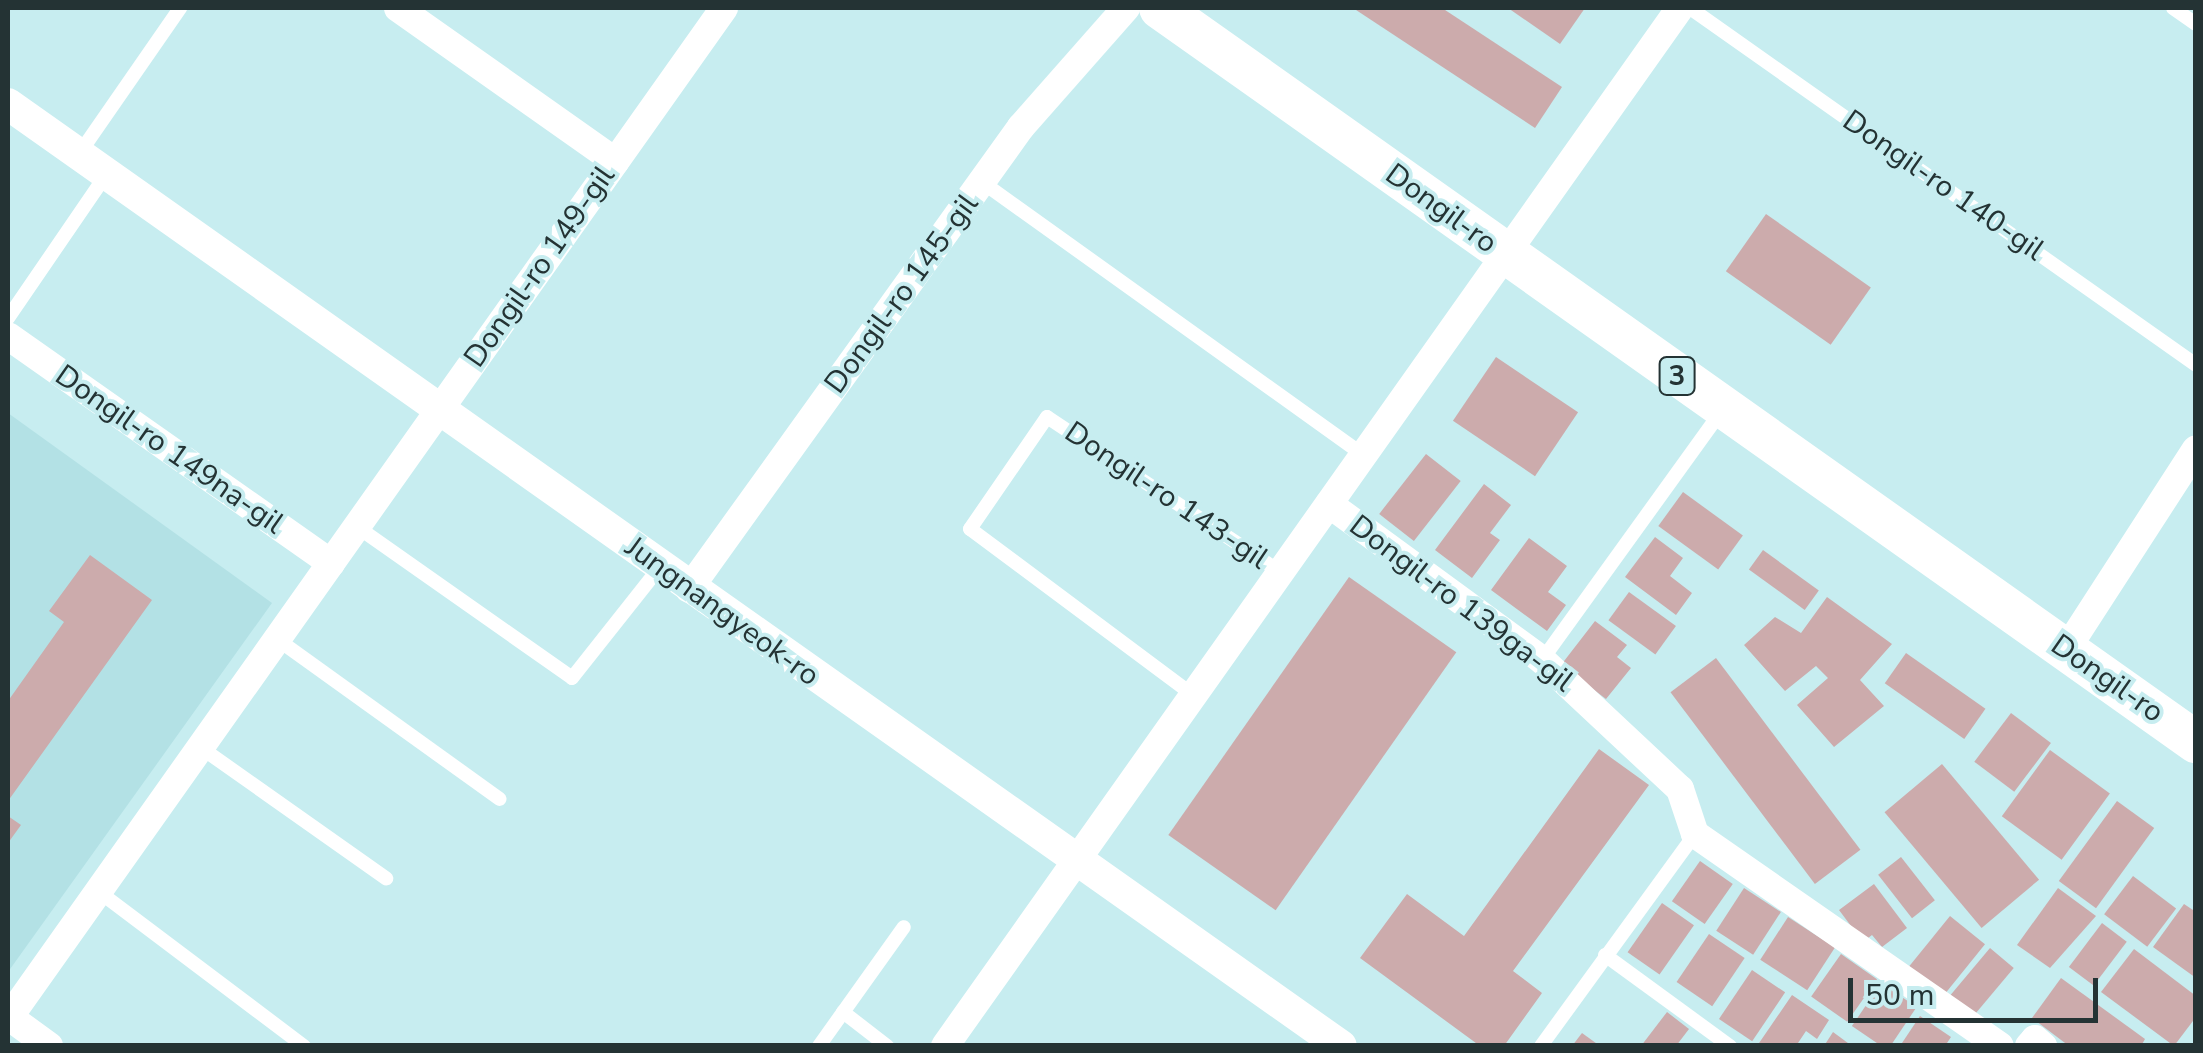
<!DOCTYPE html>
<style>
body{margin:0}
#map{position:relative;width:2203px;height:1053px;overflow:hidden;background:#c7edf0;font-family:"Nunito Sans",sans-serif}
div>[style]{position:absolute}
.built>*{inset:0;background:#b3e1e5}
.building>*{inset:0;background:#ccabac;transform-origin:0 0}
.service>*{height:14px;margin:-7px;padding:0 7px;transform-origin:7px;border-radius:7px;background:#fff}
.minor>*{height:28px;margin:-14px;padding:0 14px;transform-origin:14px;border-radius:14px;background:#fff}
.tertiary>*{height:32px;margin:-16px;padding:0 16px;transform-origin:16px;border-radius:16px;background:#fff}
.primary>*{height:42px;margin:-21px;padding:0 21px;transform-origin:21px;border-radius:21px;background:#fff}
span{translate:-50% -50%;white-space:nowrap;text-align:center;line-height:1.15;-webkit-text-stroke:8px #c7edf0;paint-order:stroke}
.shield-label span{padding:2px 8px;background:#c7edf0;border:2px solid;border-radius:8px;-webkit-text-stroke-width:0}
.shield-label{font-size:28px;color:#243334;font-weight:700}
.street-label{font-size:30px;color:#243334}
.frame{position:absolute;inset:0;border:10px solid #243334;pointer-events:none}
.scale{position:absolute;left:1848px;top:978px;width:250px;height:45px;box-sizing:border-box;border:5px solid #243334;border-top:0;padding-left:12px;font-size:30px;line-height:35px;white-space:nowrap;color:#243334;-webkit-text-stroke:8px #c7edf0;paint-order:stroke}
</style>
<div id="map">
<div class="built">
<div style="clip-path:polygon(8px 413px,272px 603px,8px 972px)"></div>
</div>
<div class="building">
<div style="clip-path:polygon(1353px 8px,1442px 8px,1562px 87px,1535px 128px)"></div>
<div style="clip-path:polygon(1508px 8px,1585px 8px,1560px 44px)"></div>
<div style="left:1766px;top:214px;width:128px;height:70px;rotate:35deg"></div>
<div style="left:1496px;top:357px;width:99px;height:77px;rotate:34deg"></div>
<div style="left:1426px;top:454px;width:44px;height:76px;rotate:38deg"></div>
<div style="clip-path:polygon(1484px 484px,1511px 505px,1490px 533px,1500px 540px,1472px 578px,1435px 550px)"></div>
<div style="left:1683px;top:492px;width:74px;height:42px;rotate:36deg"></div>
<div style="clip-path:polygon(1655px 537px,1683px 558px,1670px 576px,1692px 593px,1676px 615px,1625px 577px)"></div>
<div style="clip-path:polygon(1529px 538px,1567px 566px,1548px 592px,1566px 605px,1547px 631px,1491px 590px)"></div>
<div style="left:1763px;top:550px;width:69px;height:24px;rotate:36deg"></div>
<div style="clip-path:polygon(90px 555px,152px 600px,8px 801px,8px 701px,64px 622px,49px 611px)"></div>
<div style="left:1349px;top:577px;width:131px;height:315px;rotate:35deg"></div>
<div style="left:1629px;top:592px;width:58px;height:35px;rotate:36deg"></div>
<div style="clip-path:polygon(1827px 597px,1892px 644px,1860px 680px,1884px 706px,1834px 747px,1797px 705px,1828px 678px,1816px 666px,1785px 691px,1744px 645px,1775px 617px,1801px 633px)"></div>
<div style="clip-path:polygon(1595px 621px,1627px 645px,1617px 657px,1631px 668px,1606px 699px,1561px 665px)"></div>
<div style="left:1906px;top:653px;width:97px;height:37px;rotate:35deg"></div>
<div style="left:1716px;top:658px;width:240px;height:57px;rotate:53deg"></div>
<div style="left:2011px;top:713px;width:50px;height:61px;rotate:37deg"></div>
<div style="clip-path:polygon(1599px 749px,1649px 785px,1513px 971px,1542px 993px,1504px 1046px,1480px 1046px,1360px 958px,1407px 894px,1464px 936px)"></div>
<div style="left:2050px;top:750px;width:74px;height:82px;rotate:36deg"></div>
<div style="left:1942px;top:764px;width:151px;height:75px;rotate:50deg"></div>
<div style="left:2117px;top:801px;width:46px;height:99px;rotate:36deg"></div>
<div style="clip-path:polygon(8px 816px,21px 825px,8px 843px)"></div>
<div style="left:1901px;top:857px;width:55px;height:29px;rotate:52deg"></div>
<div style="left:1700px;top:861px;width:40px;height:49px;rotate:35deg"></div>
<div style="left:2133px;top:876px;width:54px;height:48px;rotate:37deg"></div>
<div style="clip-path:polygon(1874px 884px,1907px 928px,1882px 947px,1872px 935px,1863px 942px,1839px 910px)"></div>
<div style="left:1744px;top:888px;width:44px;height:51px;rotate:33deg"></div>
<div style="clip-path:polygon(2058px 888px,2096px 916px,2050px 968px,2017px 945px)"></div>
<div style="left:1662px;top:903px;width:39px;height:60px;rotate:35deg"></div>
<div style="clip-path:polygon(2184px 904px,2196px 912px,2196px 978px,2153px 947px)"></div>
<div style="left:1950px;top:916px;width:45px;height:67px;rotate:39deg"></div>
<div style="left:1788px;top:917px;width:56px;height:51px;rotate:33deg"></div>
<div style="left:2102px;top:923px;width:31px;height:55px;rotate:37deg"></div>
<div style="left:1709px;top:934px;width:43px;height:58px;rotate:34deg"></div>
<div style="left:1990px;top:948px;width:31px;height:63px;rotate:40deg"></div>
<div style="clip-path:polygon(2134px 949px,2196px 996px,2196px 1017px,2174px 1046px,2101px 992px)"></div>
<div style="left:1841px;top:954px;width:44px;height:52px;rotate:35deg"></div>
<div style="left:1752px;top:970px;width:40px;height:59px;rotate:34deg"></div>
<div style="clip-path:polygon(2061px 978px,2145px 1039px,2141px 1046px,2069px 1046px,2032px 1018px)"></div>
<div style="left:1881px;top:983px;width:43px;height:52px;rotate:34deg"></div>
<div style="clip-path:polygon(1792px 995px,1829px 1020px,1817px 1039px,1806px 1031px,1796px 1046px,1757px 1046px)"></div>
<div style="clip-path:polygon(1667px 1012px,1689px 1029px,1676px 1046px,1641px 1046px)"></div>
<div style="clip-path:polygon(1920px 1016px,1951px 1037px,1945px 1046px,1900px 1046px)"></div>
<div style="clip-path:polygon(1833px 1032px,1852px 1046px,1824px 1046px)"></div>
<div style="clip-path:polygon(1582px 1033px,1600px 1046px,1572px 1046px)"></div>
</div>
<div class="service">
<div style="left:1690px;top:8px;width:619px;rotate:35.2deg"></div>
<div style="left:2173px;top:8px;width:28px;rotate:35deg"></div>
<div style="left:79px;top:154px;width:178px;rotate:-55.3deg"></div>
<div style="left:982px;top:182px;width:469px;rotate:35.6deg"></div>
<div style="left:8px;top:318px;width:173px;rotate:-55.6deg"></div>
<div style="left:356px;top:526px;width:264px;rotate:35.1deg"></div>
<div style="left:572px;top:678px;width:142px;rotate:-51.6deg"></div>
<div style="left:277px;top:639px;width:274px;rotate:35.7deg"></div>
<div style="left:1542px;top:660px;width:304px;rotate:-54.2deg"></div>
<div style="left:1193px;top:695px;width:278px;rotate:-143.3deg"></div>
<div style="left:970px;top:529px;width:136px;rotate:-55.5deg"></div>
<div style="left:1047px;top:417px;width:280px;rotate:33.6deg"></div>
<div style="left:200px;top:747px;width:228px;rotate:35.2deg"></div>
<div style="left:98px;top:891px;width:258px;rotate:37deg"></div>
<div style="left:1605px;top:955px;width:155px;rotate:36.1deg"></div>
<div style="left:843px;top:1012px;width:56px;rotate:37.7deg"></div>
<div style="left:819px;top:1046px;width:146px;rotate:-54.5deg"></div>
<div style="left:1541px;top:1046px;width:262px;rotate:-54deg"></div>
</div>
<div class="minor">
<div style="left:398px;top:8px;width:266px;rotate:35.2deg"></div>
<div style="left:8px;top:336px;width:395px;rotate:35.1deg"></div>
<div style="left:1329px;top:504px;width:264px;rotate:36.2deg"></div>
<div style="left:1542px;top:660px;width:189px;rotate:43.1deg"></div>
<div style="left:1680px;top:789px;width:47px;rotate:71.6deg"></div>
<div style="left:1695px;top:834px;width:371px;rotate:34.8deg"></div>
<div style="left:689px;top:589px;width:569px;rotate:-54.3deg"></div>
<div style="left:1021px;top:127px;width:159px;rotate:-48.6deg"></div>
<div style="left:2066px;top:650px;width:239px;rotate:-57.1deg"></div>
<div style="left:8px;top:1016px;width:51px;rotate:36.2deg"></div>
<div style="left:8px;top:1019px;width:1239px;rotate:-54.69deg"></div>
<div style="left:945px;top:1046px;width:1272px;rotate:-54.7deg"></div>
<div style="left:2029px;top:1046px;width:9px;rotate:-49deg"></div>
<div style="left:2035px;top:1039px;width:11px;rotate:41deg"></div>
</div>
<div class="tertiary">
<div style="left:8px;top:104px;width:1632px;rotate:35.25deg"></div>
</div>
<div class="primary">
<div style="left:1160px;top:8px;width:1270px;rotate:35.32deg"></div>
</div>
<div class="shield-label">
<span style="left:1677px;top:376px">3</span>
</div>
<div class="street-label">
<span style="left:1943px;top:186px;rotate:35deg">Dongil-ro 140-gil</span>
<span style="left:1441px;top:209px;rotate:36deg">Dongil-ro</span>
<span style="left:540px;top:267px;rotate:-55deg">Dongil-ro 149-gil</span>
<span style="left:902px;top:294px;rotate:-54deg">Dongil-ro 145-gil</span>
<span style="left:169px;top:450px;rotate:35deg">Dongil-ro 149na-gil</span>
<span style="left:1166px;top:496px;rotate:34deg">Dongil-ro 143-gil</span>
<span style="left:1461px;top:604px;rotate:37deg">Dongil-ro 139ga-gil</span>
<span style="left:722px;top:612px;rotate:36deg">Jungnangyeok-ro</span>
<span style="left:2107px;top:679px;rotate:35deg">Dongil-ro</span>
</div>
<div class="frame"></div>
<div class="scale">50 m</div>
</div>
